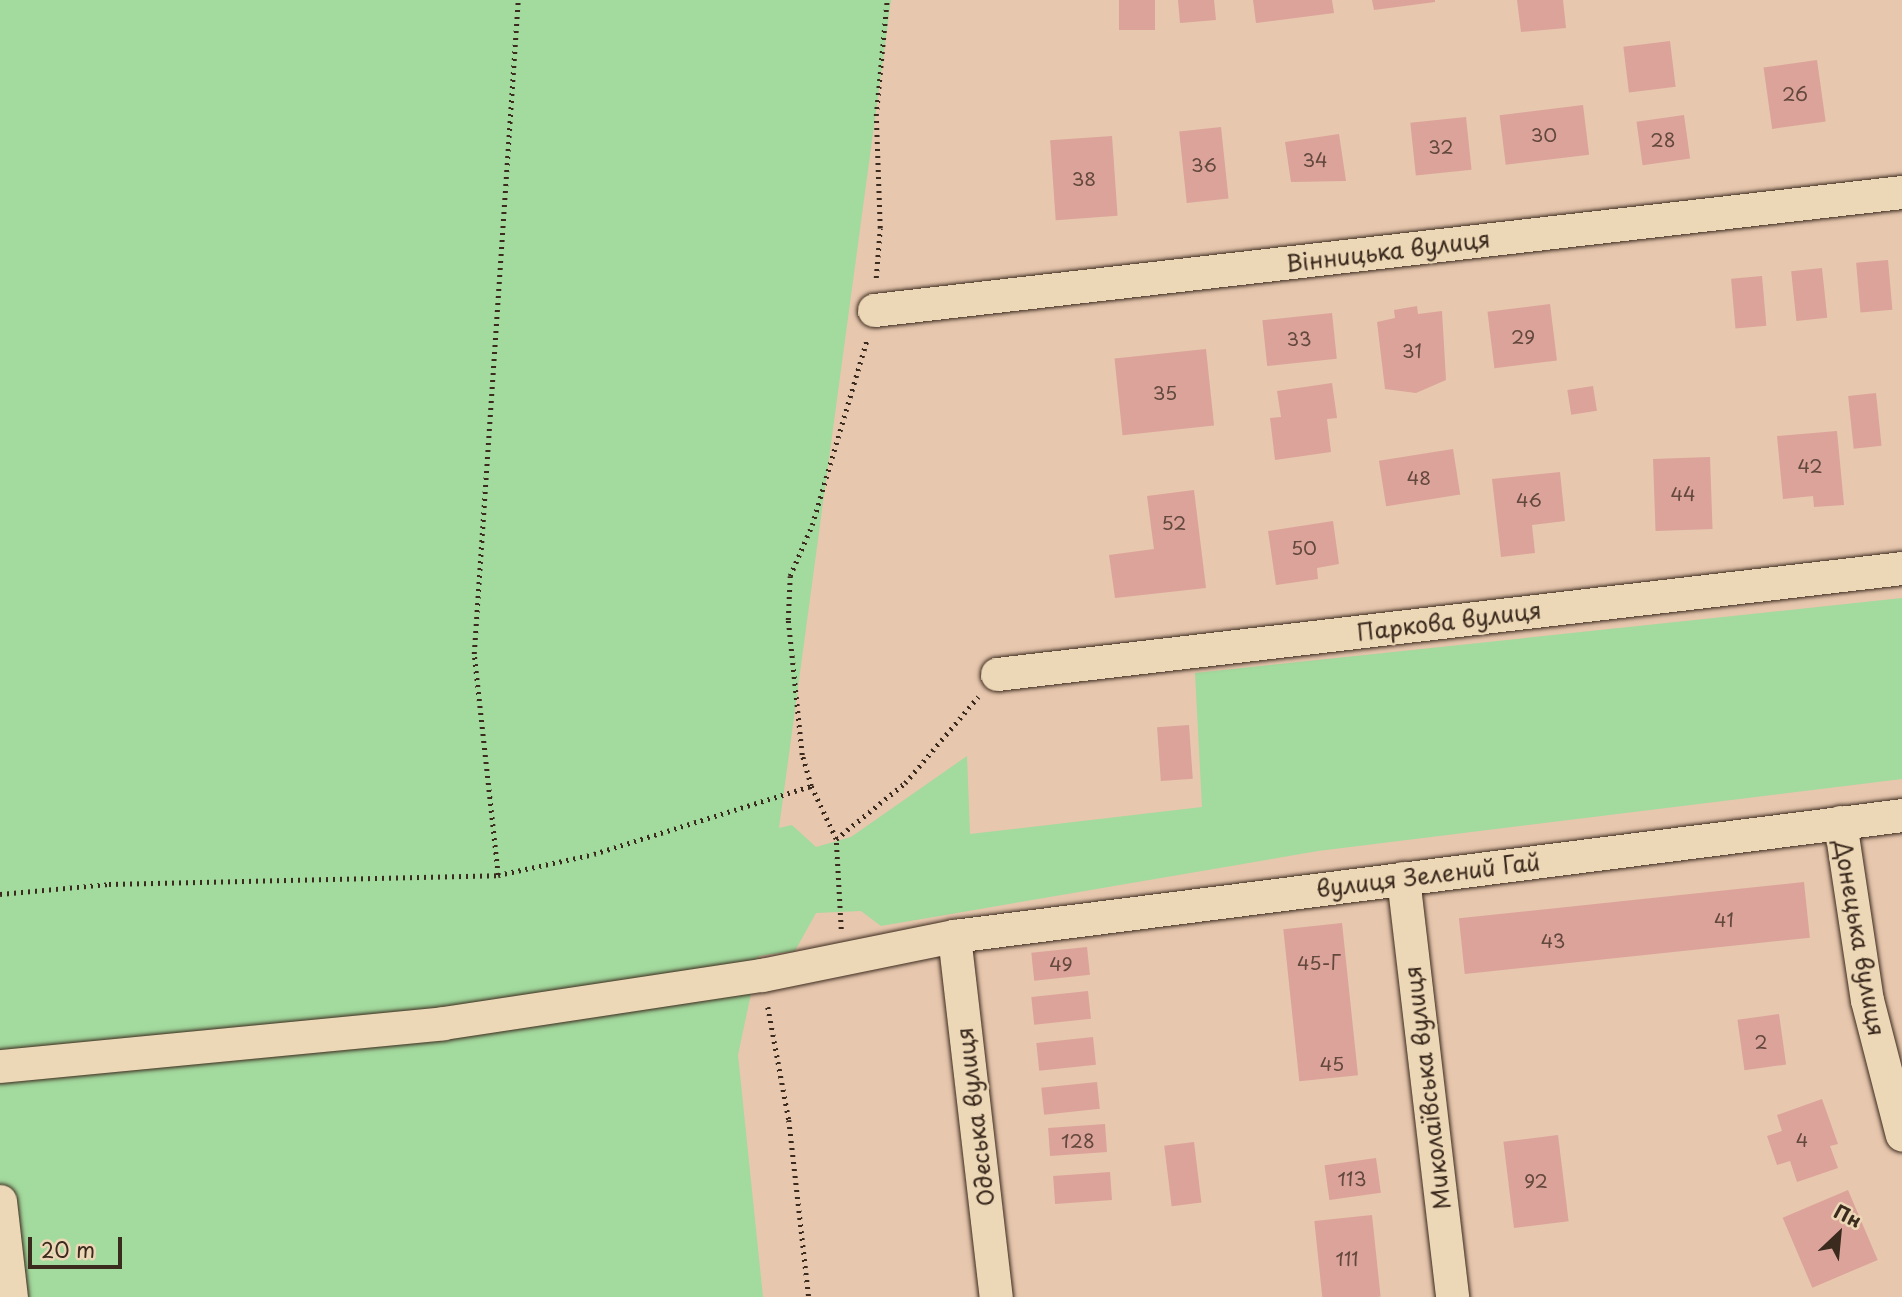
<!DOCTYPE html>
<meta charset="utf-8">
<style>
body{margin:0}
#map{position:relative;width:1902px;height:1297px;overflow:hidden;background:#e7c7ae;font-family:"Playpen Sans",sans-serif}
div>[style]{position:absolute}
.green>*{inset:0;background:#a3da9e}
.building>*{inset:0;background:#dca39a;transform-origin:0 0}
.path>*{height:4.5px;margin-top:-2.25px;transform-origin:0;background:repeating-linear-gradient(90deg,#3b2a1e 0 2px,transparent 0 7px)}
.roads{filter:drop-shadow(0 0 2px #3b2a1e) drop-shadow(0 0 2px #3b2a1e)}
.street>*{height:33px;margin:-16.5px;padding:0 16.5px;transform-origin:16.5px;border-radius:16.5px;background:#ecd7b6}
span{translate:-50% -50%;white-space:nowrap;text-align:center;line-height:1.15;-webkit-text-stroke:5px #ecd7b6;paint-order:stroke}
.number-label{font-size:19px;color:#63483d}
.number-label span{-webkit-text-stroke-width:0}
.street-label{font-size:23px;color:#3b2a1e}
.north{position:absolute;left:1804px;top:1199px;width:70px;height:70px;-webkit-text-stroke:5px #ecd7b6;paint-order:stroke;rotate:26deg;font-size:19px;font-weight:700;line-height:28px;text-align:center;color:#3b2a1e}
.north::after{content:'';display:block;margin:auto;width:24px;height:32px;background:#3b2a1e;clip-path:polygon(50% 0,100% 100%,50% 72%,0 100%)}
.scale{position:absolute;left:28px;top:1237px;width:94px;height:32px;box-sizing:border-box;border:4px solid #3b2a1e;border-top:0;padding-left:9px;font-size:21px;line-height:24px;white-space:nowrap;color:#3b2a1e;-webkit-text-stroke:5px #ecd7b6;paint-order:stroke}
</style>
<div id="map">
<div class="green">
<div style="clip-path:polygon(0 0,891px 0,779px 828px,792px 825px,816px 847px,851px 837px,967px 756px,970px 834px,1202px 807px,1195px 673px,1902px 598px,1902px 779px,1318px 851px,881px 926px,861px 911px,816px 913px,795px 951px,759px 956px,738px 1055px,763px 1297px,0 1297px)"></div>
</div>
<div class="building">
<div style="left:1119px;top:0;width:36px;height:30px"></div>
<div style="clip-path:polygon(1178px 0,1214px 0,1216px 20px,1180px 23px)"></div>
<div style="clip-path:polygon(1253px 0,1332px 0,1334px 13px,1256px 23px)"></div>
<div style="clip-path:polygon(1372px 0,1435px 0,1435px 2px,1374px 10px)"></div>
<div style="clip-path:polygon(1517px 0,1563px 0,1566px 28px,1521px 32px)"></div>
<div style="left:1670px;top:41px;width:46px;height:47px;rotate:83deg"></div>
<div style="left:1817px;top:60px;width:62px;height:54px;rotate:82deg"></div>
<div style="left:1583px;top:105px;width:50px;height:84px;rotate:83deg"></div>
<div style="left:1684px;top:115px;width:44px;height:48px;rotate:82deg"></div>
<div style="left:1466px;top:117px;width:53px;height:56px;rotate:84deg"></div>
<div style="left:1221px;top:127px;width:72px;height:42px;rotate:84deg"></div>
<div style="clip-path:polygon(1339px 134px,1346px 181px,1291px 182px,1285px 142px)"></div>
<div style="left:1112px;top:136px;width:80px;height:62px;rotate:86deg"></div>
<div style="left:1888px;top:260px;width:50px;height:32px;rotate:85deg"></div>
<div style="left:1822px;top:268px;width:50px;height:31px;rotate:84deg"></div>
<div style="left:1762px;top:276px;width:50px;height:31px;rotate:85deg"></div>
<div style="left:1550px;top:304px;width:57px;height:63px;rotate:83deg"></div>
<div style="clip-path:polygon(1417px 306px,1418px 314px,1442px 311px,1446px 380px,1416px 393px,1385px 389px,1377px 322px,1395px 318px,1394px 310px)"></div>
<div style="left:1332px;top:313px;width:46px;height:70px;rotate:84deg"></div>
<div style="left:1206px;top:349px;width:77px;height:92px;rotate:84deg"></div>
<div style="clip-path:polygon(1332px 383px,1337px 418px,1327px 419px,1331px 452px,1275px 460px,1270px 418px,1281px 417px,1277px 391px)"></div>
<div style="left:1593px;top:386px;width:25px;height:26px;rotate:81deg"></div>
<div style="left:1876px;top:393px;width:53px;height:28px;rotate:84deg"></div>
<div style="clip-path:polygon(1837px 431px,1844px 505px,1814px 507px,1813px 496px,1783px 499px,1777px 436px)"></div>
<div style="left:1453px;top:449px;width:46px;height:75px;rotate:81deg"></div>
<div style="left:1710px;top:457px;width:72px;height:57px;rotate:88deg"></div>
<div style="clip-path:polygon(1560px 472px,1565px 521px,1532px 525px,1535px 553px,1501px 557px,1492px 479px)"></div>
<div style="clip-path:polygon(1194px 490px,1206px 588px,1115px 598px,1109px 555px,1154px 549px,1147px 496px)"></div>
<div style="clip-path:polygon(1333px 521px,1339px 564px,1317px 568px,1318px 579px,1276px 585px,1268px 531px)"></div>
<div style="left:1189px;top:725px;width:54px;height:32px;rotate:86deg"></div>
<div style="left:1804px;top:882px;width:56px;height:347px;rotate:84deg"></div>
<div style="left:1342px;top:923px;width:153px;height:59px;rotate:84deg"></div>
<div style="left:1087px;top:947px;width:28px;height:56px;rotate:84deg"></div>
<div style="left:1088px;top:991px;width:28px;height:57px;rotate:84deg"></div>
<div style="left:1779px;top:1014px;width:51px;height:42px;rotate:82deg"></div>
<div style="left:1093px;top:1037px;width:28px;height:57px;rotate:84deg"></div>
<div style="left:1097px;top:1082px;width:27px;height:56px;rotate:84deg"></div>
<div style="clip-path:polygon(1822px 1099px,1838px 1144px,1830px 1146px,1838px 1168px,1797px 1182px,1790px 1161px,1777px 1165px,1767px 1136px,1782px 1131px,1777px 1115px)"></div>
<div style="left:1105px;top:1124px;width:28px;height:57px;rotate:86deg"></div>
<div style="left:1558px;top:1135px;width:87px;height:55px;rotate:83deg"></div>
<div style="left:1194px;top:1142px;width:61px;height:30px;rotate:83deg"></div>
<div style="left:1376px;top:1158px;width:35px;height:52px;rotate:82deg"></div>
<div style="left:1110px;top:1172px;width:28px;height:57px;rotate:86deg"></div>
<div style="left:1848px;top:1190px;width:76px;height:71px;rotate:67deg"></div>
<div style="left:1372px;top:1215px;width:82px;height:58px;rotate:84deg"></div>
</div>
<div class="path">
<div style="left:876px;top:278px;width:50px;rotate:-85.4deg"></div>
<div style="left:880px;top:228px;width:112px;rotate:-92deg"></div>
<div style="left:876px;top:116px;width:117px;rotate:-84.6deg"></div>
<div style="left:836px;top:839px;width:89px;rotate:-39.1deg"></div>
<div style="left:905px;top:783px;width:113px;rotate:-49.7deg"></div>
<div style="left:498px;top:875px;width:222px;rotate:-96.2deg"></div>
<div style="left:474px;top:654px;width:655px;rotate:-86.15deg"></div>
<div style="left:0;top:894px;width:109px;rotate:-5.2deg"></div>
<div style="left:109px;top:884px;width:389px;rotate:-1.3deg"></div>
<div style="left:498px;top:875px;width:98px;rotate:-12.3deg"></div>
<div style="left:594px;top:854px;width:227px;rotate:-17.4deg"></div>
<div style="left:841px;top:929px;width:90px;rotate:-93.2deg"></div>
<div style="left:836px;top:839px;width:59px;rotate:-115.3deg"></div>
<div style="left:811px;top:786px;width:32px;rotate:-106deg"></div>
<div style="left:802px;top:755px;width:136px;rotate:-95.9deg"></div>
<div style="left:788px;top:620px;width:44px;rotate:-87.4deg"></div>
<div style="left:790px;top:576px;width:56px;rotate:-66.7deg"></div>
<div style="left:812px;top:525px;width:194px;rotate:-73.5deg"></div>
<div style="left:768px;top:1007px;width:115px;rotate:79.5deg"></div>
<div style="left:789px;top:1120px;width:178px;rotate:83.6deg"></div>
</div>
<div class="roads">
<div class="street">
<div style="left:874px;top:310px;width:1035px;rotate:-6.55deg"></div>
<div style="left:997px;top:674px;width:911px;rotate:-6.68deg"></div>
<div style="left:1840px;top:822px;width:180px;rotate:81.4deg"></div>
<div style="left:1867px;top:1000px;width:139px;rotate:75.5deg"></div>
<div style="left:1403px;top:878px;width:422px;rotate:83.3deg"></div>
<div style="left:954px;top:936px;width:363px;rotate:83.4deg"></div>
<div style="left:0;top:1066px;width:445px;rotate:-5.5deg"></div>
<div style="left:443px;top:1023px;width:323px;rotate:-8.6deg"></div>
<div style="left:762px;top:975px;width:196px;rotate:-11.5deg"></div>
<div style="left:954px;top:936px;width:956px;rotate:-7.27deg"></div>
<div style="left:0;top:1201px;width:97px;rotate:83.5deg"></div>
</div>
</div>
<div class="number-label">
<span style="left:1795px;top:94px">26</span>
<span style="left:1544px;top:135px">30</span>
<span style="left:1663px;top:140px">28</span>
<span style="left:1441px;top:147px">32</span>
<span style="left:1315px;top:160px">34</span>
<span style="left:1204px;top:165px">36</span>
<span style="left:1084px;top:179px">38</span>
<span style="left:1523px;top:337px">29</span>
<span style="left:1299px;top:339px">33</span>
<span style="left:1412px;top:351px">31</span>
<span style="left:1165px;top:393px">35</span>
<span style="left:1810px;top:466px">42</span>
<span style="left:1419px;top:478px">48</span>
<span style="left:1683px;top:494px">44</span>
<span style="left:1529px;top:500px">46</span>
<span style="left:1174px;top:523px">52</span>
<span style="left:1304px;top:548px">50</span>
<span style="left:1724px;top:920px">41</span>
<span style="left:1553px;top:941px">43</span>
<span style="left:1319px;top:963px">45-Г</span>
<span style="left:1061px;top:964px">49</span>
<span style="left:1761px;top:1042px">2</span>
<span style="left:1332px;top:1064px">45</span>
<span style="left:1802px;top:1140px">4</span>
<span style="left:1078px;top:1141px">128</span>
<span style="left:1352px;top:1179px">113</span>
<span style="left:1536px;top:1181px">92</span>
<span style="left:1347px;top:1259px">111</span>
</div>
<div class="street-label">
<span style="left:1388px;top:251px;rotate:-7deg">Вінницька вулиця</span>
<span style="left:1449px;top:621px;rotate:-7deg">Паркова вулиця</span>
<span style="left:1428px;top:875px;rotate:-7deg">вулиця Зелений Гай</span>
<span style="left:1860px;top:938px;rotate:80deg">Донецька вулиця</span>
<span style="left:1427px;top:1088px;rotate:-97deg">Миколаївська вулиця</span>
<span style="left:975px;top:1117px;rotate:-97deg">Одеська вулиця</span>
</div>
<div class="north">Пн</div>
<div class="scale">20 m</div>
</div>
